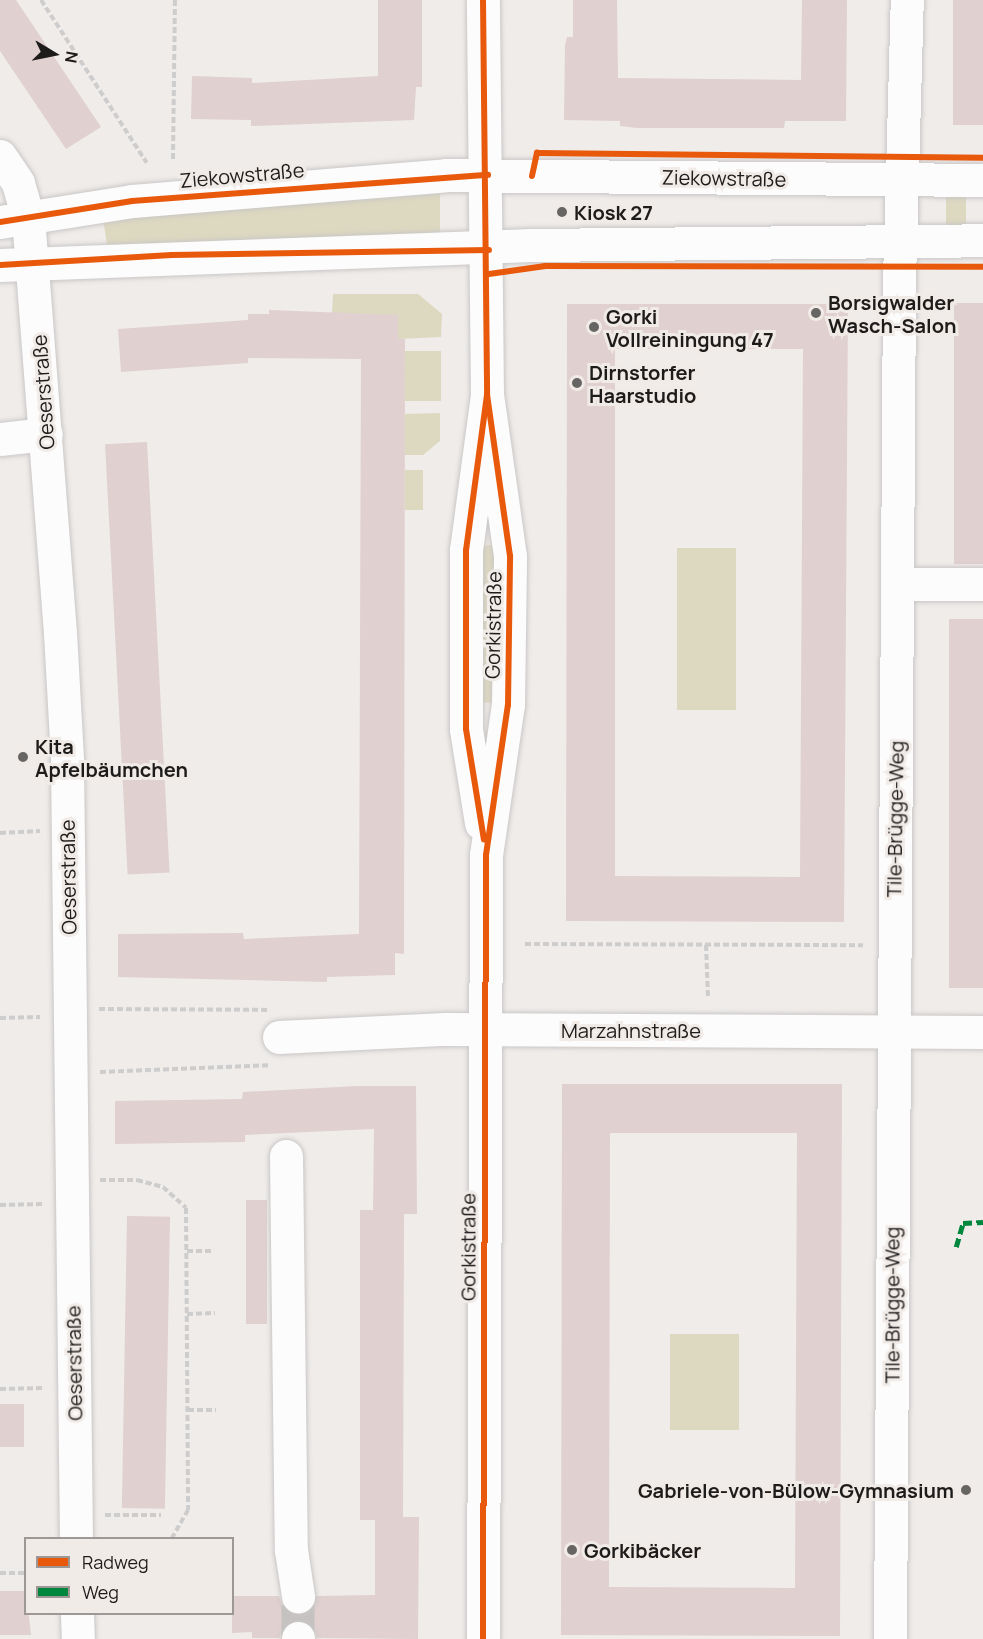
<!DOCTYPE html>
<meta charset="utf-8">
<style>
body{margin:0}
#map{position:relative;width:983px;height:1639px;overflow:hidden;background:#efecea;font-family:Manrope,sans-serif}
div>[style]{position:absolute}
.green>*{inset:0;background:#ddd8c0;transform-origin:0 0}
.building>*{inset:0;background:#e0d0d0;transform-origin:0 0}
.minor-tunnel>*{height:33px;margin-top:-16.5px;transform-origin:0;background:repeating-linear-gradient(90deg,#c5c2c1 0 33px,transparent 0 49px)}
.path>*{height:4px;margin-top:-2px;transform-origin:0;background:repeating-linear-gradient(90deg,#cecdcd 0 6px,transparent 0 9px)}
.roads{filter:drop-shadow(0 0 2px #c9c7c6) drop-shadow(0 0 2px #c9c7c6)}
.minor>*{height:33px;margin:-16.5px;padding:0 16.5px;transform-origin:16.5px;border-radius:16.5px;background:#fdfcfc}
.major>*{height:33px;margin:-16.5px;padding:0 16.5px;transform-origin:16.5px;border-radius:16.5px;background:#fdfcfc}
.quiet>*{height:4.5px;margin-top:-2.25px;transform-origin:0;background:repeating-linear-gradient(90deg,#00873e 0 9px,transparent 0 13.5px)}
.cycleway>*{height:6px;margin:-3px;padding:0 3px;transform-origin:3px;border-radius:3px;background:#e8590c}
.dots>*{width:16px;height:16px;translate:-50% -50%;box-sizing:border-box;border:3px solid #f1ebe8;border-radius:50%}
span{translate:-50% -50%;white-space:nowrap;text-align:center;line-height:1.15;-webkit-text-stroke:6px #f1ebe8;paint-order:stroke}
.street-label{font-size:20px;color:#1e1c1b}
.poi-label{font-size:20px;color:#1e1c1b;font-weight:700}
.left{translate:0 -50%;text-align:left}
.right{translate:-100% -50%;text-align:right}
.legend{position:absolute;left:24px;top:1537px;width:210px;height:78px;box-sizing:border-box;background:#f1ebe8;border:2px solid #9d9896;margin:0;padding:8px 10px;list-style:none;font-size:18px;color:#1e1c1b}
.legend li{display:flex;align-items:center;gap:12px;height:30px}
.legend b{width:30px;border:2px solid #9d9896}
.north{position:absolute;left:24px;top:24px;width:60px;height:60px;-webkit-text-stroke:4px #f1ebe8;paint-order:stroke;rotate:100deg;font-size:16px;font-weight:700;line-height:24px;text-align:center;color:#1e1c1b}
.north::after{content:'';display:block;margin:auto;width:21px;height:27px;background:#1e1c1b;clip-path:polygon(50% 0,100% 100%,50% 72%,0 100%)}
</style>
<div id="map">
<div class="green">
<div style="clip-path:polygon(440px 194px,440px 237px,107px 245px,103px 218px)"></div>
<div style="left:946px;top:196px;width:20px;height:32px"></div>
<div style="clip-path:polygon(333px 294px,418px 294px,442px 314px,441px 337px,398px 339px,398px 315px,332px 315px)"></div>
<div style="left:405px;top:351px;width:36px;height:50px"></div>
<div style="clip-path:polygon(440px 413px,440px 441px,423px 455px,404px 455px,405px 414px)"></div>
<div style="left:405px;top:470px;width:18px;height:40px"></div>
<div style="clip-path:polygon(490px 545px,497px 548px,493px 702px,488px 703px,479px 701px,481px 546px)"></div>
<div style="left:677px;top:548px;width:59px;height:162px"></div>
<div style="left:670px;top:1334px;width:69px;height:96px"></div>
</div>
<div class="building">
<div style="clip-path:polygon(0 0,16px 0,101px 127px,66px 149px,0 51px)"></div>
<div style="clip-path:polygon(378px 0,422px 0,422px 87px,416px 87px,414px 120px,251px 126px,251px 120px,191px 119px,192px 76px,252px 78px,252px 83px,378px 76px)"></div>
<div style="clip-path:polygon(573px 0,617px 0,618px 78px,801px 80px,802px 0,847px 0,846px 121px,785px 121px,784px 128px,637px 128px,620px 126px,620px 121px,564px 120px,565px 45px,567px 37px,573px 37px)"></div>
<div style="left:953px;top:0;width:30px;height:125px"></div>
<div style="left:954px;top:303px;width:29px;height:261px"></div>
<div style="clip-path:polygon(evenodd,567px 304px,848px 304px,844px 922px,566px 921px,567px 304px,615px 349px,803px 349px,800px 877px,615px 876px,615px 349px)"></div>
<div style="clip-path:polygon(269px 310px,398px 315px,398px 339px,405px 339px,404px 954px,395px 953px,395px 975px,327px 977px,327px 982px,118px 977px,118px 934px,243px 933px,244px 939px,359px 934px,361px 359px,248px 358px,248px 363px,121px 372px,118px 329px,248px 320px,248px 314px,269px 314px)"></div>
<div style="left:147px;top:442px;width:431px;height:42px;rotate:87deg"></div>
<div style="left:949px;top:619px;width:34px;height:369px"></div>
<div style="clip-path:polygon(evenodd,562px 1084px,842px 1084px,840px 1636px,561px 1635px,562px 1084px,610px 1133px,797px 1133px,795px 1588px,609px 1587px,610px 1133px)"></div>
<div style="clip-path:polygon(357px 1086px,416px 1086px,417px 1214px,404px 1214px,403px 1517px,419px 1517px,418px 1639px,317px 1638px,314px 1628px,299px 1619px,288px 1622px,279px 1638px,252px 1638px,252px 1632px,232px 1633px,232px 1596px,279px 1596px,284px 1608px,300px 1615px,310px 1610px,316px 1596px,375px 1595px,375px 1520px,360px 1520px,360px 1210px,373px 1210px,374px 1129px,245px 1135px,245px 1142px,115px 1144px,115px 1101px,242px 1099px,243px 1092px)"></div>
<div style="left:246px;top:1200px;width:21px;height:124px"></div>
<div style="left:127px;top:1216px;width:43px;height:292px;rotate:1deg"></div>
<div style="left:0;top:1404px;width:24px;height:43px"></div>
<div style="clip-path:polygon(0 1591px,26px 1591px,31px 1635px,0 1635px)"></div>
</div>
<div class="minor-tunnel">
<div style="left:298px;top:1638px;width:42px;rotate:-90deg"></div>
</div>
<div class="path">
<div style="left:41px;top:0;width:194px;rotate:57deg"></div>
<div style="left:173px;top:159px;width:159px;rotate:-89.3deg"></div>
<div style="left:0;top:833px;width:40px;rotate:-2.9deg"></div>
<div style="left:525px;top:944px;width:338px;rotate:0.2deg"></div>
<div style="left:706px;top:945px;width:51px;rotate:87.8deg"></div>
<div style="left:99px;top:1009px;width:169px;rotate:0.3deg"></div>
<div style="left:0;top:1018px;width:40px;rotate:-1.4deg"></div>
<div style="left:100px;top:1072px;width:171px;rotate:-2.3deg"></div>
<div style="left:100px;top:1180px;width:37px"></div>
<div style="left:137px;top:1180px;width:27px;rotate:15deg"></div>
<div style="left:163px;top:1187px;width:31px;rotate:42deg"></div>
<div style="left:186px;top:1208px;width:302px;rotate:89.6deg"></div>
<div style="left:188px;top:1510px;width:32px;rotate:120deg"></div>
<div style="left:0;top:1205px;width:44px;rotate:-1.3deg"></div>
<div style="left:187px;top:1251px;width:27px"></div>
<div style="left:187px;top:1314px;width:28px;rotate:-2deg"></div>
<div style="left:0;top:1389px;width:44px;rotate:-1.3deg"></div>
<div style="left:188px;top:1410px;width:28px"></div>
<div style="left:105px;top:1515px;width:56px"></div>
<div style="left:0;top:1573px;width:26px"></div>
</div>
<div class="roads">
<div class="minor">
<div style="left:0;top:156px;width:32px;rotate:56deg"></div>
<div style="left:18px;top:183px;width:35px;rotate:74deg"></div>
<div style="left:28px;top:217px;width:417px;rotate:85.6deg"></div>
<div style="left:60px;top:633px;width:127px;rotate:86.8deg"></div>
<div style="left:67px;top:760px;width:778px;rotate:89.34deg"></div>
<div style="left:0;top:222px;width:134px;rotate:-9deg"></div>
<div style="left:132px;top:201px;width:315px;rotate:-4.7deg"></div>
<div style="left:446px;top:175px;width:537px;rotate:0.53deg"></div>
<div style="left:0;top:265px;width:532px;rotate:-2.15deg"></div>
<div style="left:532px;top:245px;width:451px;rotate:-0.6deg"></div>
<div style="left:0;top:439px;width:46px;rotate:-6.2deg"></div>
<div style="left:897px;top:584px;width:86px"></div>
<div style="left:279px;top:1037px;width:166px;rotate:-2.8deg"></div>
<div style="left:445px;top:1029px;width:538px;rotate:0.32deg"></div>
<div style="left:286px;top:1156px;width:394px;rotate:89.3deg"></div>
<div style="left:291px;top:1550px;width:47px;rotate:81.3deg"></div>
<div style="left:77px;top:1614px;width:25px;rotate:88deg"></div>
<div style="left:298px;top:1639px;width:1px;rotate:-90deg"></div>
<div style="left:890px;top:1639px;width:1360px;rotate:-89.62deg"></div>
<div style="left:899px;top:279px;width:279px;rotate:-88.4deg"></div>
</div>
<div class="major">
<div style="left:481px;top:823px;width:95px;rotate:-99.1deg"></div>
<div style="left:466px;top:729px;width:179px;rotate:-90deg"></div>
<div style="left:466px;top:550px;width:156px;rotate:-82.3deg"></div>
<div style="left:487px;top:395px;width:395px;rotate:-90.6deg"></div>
<div style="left:483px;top:1639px;width:784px;rotate:-89.78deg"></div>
<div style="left:486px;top:855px;width:152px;rotate:-81.7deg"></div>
<div style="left:508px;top:705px;width:149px;rotate:-89.2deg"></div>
<div style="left:510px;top:556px;width:163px;rotate:-98.1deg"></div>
</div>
</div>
<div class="quiet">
<div style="left:956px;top:1247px;width:25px;rotate:-74deg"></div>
<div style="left:963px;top:1223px;width:20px;rotate:-3deg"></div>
</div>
<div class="cycleway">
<div style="left:483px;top:0;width:395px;rotate:89.4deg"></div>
<div style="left:487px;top:395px;width:156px;rotate:97.7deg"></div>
<div style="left:466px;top:550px;width:179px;rotate:90deg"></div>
<div style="left:466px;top:729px;width:112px;rotate:80.8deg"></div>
<div style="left:532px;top:176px;width:24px;rotate:-78deg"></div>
<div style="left:537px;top:153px;width:446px;rotate:0.6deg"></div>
<div style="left:0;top:222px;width:134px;rotate:-9deg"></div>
<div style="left:132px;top:201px;width:357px;rotate:-4.2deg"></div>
<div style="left:0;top:265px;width:172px;rotate:-3.3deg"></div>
<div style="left:172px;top:255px;width:317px;rotate:-0.9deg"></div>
<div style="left:489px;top:274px;width:57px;rotate:-8.1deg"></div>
<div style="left:545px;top:266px;width:438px;rotate:0.1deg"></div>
<div style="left:483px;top:1639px;width:784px;rotate:-89.78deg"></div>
<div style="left:486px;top:855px;width:152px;rotate:-81.7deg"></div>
<div style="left:508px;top:705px;width:149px;rotate:-89.2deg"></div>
<div style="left:510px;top:556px;width:163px;rotate:-98.1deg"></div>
</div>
<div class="dots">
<div style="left:562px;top:212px;background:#676563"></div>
<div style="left:816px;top:313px;background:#676563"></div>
<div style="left:594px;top:327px;background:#676563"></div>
<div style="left:577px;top:383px;background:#676563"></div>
<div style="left:23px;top:757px;background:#676563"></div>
<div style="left:966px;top:1490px;background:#676563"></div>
<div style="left:572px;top:1550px;background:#676563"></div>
</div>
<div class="street-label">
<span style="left:242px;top:175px;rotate:-5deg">Ziekowstraße</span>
<span style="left:724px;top:178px;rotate:1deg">Ziekowstraße</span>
<span style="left:43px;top:392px;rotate:-94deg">Oeserstraße</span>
<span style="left:493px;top:625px;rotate:-89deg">Gorkistraße</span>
<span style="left:895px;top:819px;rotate:-89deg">Tile-Brügge-Weg</span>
<span style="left:68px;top:877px;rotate:-91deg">Oeserstraße</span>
<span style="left:631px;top:1030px">Marzahnstraße</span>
<span style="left:468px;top:1247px;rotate:-90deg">Gorkistraße</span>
<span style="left:892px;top:1305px;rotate:-90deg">Tile-Brügge-Weg</span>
<span style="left:74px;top:1363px;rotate:-91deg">Oeserstraße</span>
</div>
<div class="poi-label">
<span class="left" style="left:574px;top:212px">Kiosk 27</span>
<span class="left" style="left:828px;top:314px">Borsigwalder<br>Wasch-Salon</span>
<span class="left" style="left:606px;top:328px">Gorki<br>Vollreiningung 47</span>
<span class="left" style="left:589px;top:384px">Dirnstorfer<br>Haarstudio</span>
<span class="left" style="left:35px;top:758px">Kita<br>Apfelbäumchen</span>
<span class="right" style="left:954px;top:1490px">Gabriele-von-Bülow-Gymnasium</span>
<span class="left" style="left:584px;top:1550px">Gorkibäcker</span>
</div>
<ul class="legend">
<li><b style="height:8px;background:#e8590c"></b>Radweg</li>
<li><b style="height:8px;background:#00873e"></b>Weg</li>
</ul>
<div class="north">N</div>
</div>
